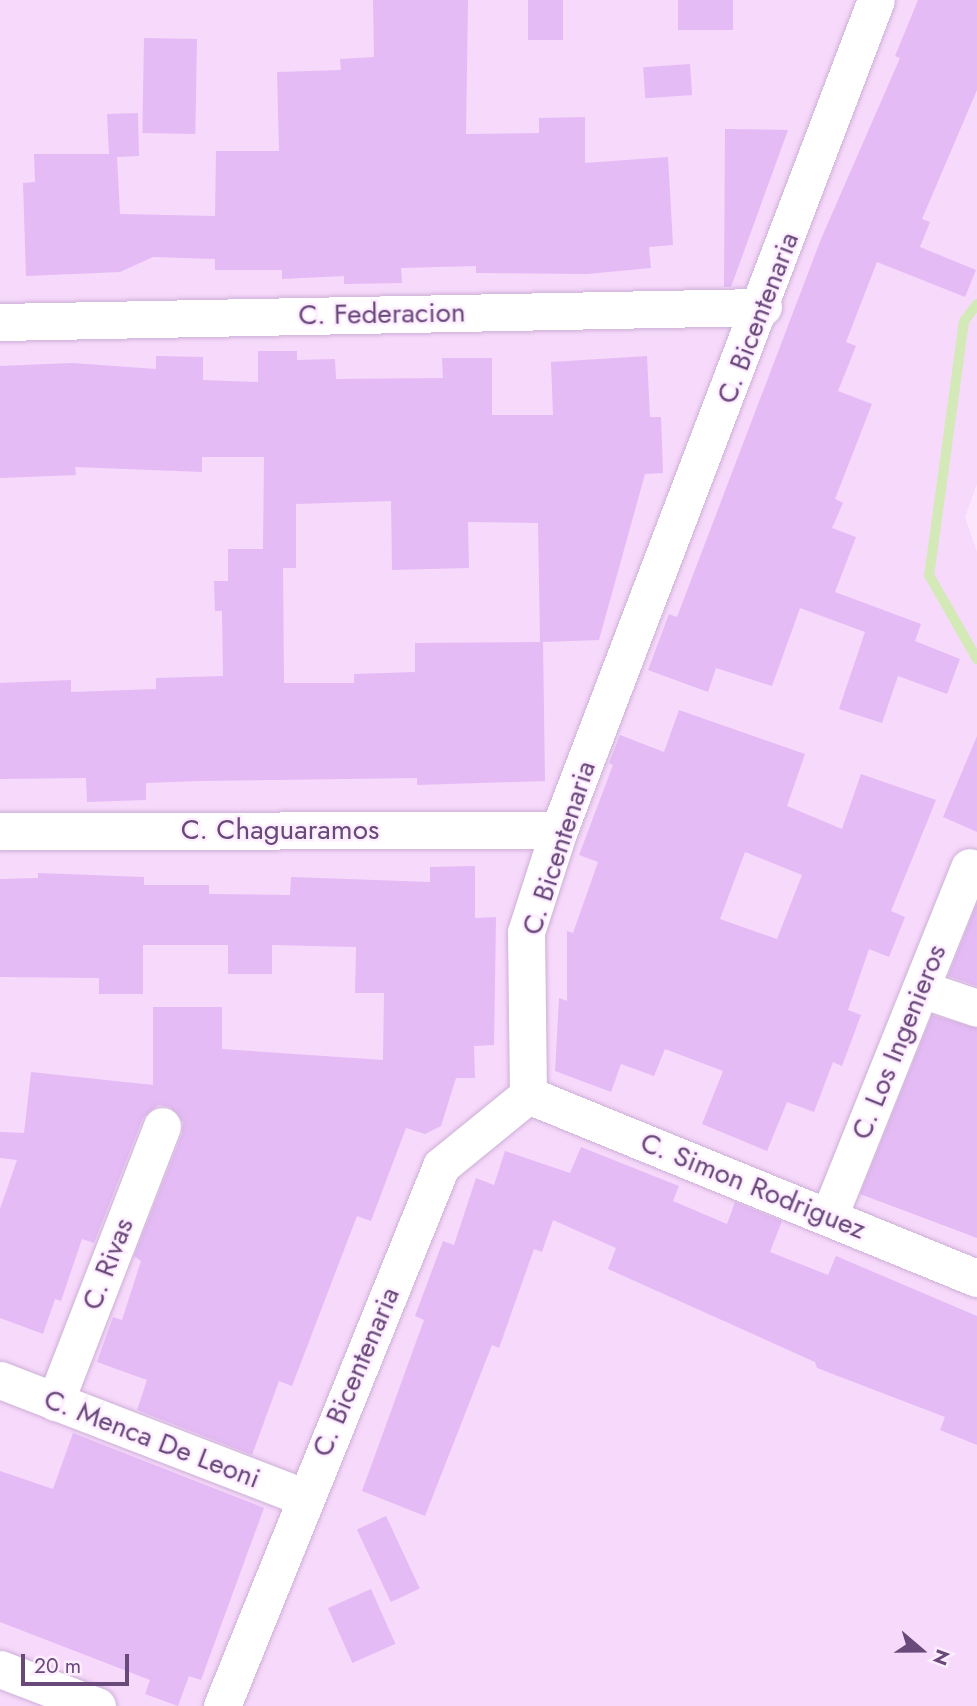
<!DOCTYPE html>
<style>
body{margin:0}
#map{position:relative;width:977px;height:1706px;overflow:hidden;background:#fce6fe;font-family:Jost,sans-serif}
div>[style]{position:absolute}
.residential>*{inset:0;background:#f7d9fb}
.stream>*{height:10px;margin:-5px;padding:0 5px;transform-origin:5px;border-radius:5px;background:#d3e9b8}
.building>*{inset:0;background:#e4bbf5;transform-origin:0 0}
.roads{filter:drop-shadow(0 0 2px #ccb0d6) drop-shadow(0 0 2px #ccb0d6)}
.minor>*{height:37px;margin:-18.5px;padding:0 18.5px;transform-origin:18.5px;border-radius:18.5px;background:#fff}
span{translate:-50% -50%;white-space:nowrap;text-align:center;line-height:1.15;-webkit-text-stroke:5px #fdeeff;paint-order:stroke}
.street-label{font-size:28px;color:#69487a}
.north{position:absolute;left:886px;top:1615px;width:70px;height:70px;-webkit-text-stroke:5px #fdeeff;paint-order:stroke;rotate:110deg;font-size:19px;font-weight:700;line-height:28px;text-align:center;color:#69487a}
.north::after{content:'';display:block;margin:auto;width:24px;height:32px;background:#69487a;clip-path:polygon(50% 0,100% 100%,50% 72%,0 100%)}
.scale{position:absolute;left:21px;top:1654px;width:108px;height:32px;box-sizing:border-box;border:4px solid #69487a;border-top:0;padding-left:9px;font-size:21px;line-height:24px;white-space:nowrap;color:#69487a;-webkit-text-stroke:5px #fdeeff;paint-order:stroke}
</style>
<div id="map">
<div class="residential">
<div style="clip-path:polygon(0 0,977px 0,977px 484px,965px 517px,977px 552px,977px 1706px,0 1706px)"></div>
</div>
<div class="stream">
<div style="left:977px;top:304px;width:21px;rotate:127deg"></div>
<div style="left:964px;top:321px;width:256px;rotate:97.8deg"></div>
<div style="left:929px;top:575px;width:97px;rotate:60.3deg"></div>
</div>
<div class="building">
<div style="clip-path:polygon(373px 0,468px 0,466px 134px,539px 133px,539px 118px,585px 117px,585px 163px,668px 157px,673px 245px,649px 247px,651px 268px,587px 274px,476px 273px,476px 266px,401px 268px,402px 283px,344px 284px,344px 276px,282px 279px,282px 270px,215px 270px,215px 259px,153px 257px,120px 272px,26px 276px,23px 183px,35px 182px,34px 154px,109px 154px,107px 114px,138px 113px,139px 156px,117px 157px,120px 214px,215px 216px,216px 151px,279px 151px,277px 72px,341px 70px,340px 59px,374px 57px)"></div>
<div style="left:528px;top:0;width:35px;height:40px"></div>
<div style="left:678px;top:0;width:55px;height:30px"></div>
<div style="clip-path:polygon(918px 0,977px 0,977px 90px,922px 219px,930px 222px,920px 247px,976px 270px,965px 297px,877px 262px,846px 342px,856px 346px,838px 391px,872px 404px,835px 499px,843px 503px,832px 528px,856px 537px,835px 592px,921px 624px,915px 641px,960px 659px,947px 694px,898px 676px,882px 723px,839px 709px,865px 632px,800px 608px,772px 686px,716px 668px,708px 692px,648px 670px,669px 614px,677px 617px,821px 239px,900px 58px,895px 56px)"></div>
<div style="left:197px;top:39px;width:95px;height:53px;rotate:91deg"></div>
<div style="left:690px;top:64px;width:31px;height:47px;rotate:86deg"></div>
<div style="clip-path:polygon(725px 129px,788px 130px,731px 287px,724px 287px)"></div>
<div style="clip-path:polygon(evenodd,258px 351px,297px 351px,297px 360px,335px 359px,336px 379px,443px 378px,442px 358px,492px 358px,492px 415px,553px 415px,551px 362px,647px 356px,650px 417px,661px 417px,663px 473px,645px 474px,599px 640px,543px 642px,545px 781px,417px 785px,417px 778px,198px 781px,146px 783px,146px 800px,87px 802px,86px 778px,0 779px,0 683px,71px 680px,71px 692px,156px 689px,156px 678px,223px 676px,222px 611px,215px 611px,214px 581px,228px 581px,228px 549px,263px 549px,264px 457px,202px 457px,202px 472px,75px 467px,76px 475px,0 478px,0 366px,72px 363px,156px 369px,156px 356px,203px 357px,203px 380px,258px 382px,258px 351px,391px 501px,392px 570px,469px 568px,468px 522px,538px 523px,540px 642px,415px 643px,415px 672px,354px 674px,354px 683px,284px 683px,283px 568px,296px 568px,296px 504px,391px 501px)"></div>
<div style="clip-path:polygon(evenodd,679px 710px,805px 754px,787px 806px,842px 829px,861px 774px,936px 800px,891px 911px,905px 917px,889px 957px,869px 949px,848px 1010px,861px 1015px,842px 1066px,833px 1062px,814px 1112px,787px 1102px,767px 1151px,702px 1124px,723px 1071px,665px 1049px,654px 1076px,621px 1064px,611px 1092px,555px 1071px,559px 998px,567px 1001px,567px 931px,573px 933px,598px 862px,579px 855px,613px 765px,609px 763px,620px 735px,664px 752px,679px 710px,745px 852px,802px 875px,777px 939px,720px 919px,745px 852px)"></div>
<div style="clip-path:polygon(977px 736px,977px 832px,943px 817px)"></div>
<div style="clip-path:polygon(475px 866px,475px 918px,496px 917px,494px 1045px,474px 1046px,475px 1078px,456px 1078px,441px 1126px,425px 1134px,406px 1128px,371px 1221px,357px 1216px,292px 1386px,279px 1381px,252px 1455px,137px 1410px,147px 1380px,97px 1362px,113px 1317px,122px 1320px,141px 1261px,134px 1256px,182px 1134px,183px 1122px,170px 1107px,158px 1105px,143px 1118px,94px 1243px,82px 1239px,61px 1301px,55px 1299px,43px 1334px,0 1318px,0 1209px,17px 1160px,0 1158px,0 1132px,24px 1133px,31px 1072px,153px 1085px,153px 1007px,222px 1007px,222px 1049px,383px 1060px,384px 993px,355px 993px,356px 947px,272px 945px,272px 974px,228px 974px,228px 945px,143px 945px,143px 994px,99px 994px,99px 978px,0 977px,0 879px,38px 878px,38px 873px,144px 877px,144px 885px,209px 885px,209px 894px,290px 895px,291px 877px,430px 882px,430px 867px)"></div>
<div style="clip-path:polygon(977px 903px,977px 986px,948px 976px)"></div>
<div style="clip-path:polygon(932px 1015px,977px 1028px,977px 1238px,860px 1194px)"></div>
<div style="clip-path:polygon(581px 1147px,679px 1186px,673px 1201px,727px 1224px,735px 1202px,782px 1221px,770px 1252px,828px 1275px,836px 1256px,977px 1316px,977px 1445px,940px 1430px,945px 1417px,817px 1368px,815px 1362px,608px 1269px,616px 1248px,553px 1220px,542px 1252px,534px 1249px,499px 1348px,492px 1345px,425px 1516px,362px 1491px,424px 1320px,415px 1316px,443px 1241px,454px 1245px,476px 1178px,494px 1185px,505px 1151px,570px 1173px)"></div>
<div style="clip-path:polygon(73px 1433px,264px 1508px,201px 1680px,189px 1676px,178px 1706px,145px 1694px,150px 1680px,0 1622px,0 1471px,53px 1489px)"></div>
<div style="left:386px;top:1516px;width:80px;height:32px;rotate:65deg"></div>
<div style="left:371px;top:1589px;width:60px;height:47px;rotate:66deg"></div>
</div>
<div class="roads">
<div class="minor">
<div style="left:0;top:322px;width:763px;rotate:-1.13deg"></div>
<div style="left:0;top:831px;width:559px;rotate:-0.1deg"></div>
<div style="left:921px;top:989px;width:59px;rotate:18.7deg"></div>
<div style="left:528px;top:1095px;width:485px;rotate:22.2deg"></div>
<div style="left:829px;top:1216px;width:376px;rotate:-68.1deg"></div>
<div style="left:0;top:1380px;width:326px;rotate:21.1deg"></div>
<div style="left:55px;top:1402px;width:296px;rotate:-68.8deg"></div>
<div style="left:0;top:1669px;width:104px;rotate:20.9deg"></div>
<div style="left:222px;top:1706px;width:583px;rotate:-67.92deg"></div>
<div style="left:441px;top:1166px;width:112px;rotate:-39.2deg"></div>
<div style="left:528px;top:1095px;width:163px;rotate:-90.7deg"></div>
<div style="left:526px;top:932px;width:107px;rotate:-72.1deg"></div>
<div style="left:559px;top:830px;width:888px;rotate:-69.1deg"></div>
</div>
</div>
<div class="street-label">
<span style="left:382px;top:314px;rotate:-1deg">C. Federacion</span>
<span style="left:758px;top:318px;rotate:-69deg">C. Bicentenaria</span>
<span style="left:280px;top:830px">C. Chaguaramos</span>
<span style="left:559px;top:848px;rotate:-72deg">C. Bicentenaria</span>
<span style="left:899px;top:1042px;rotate:-68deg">C. Los Ingenieros</span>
<span style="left:753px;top:1186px;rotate:22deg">C. Simon Rodriguez</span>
<span style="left:108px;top:1264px;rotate:-69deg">C. Rivas</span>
<span style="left:356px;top:1372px;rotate:-67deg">C. Bicentenaria</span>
<span style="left:152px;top:1439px;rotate:21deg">C. Menca De Leoni</span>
</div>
<div class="north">N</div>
<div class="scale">20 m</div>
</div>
